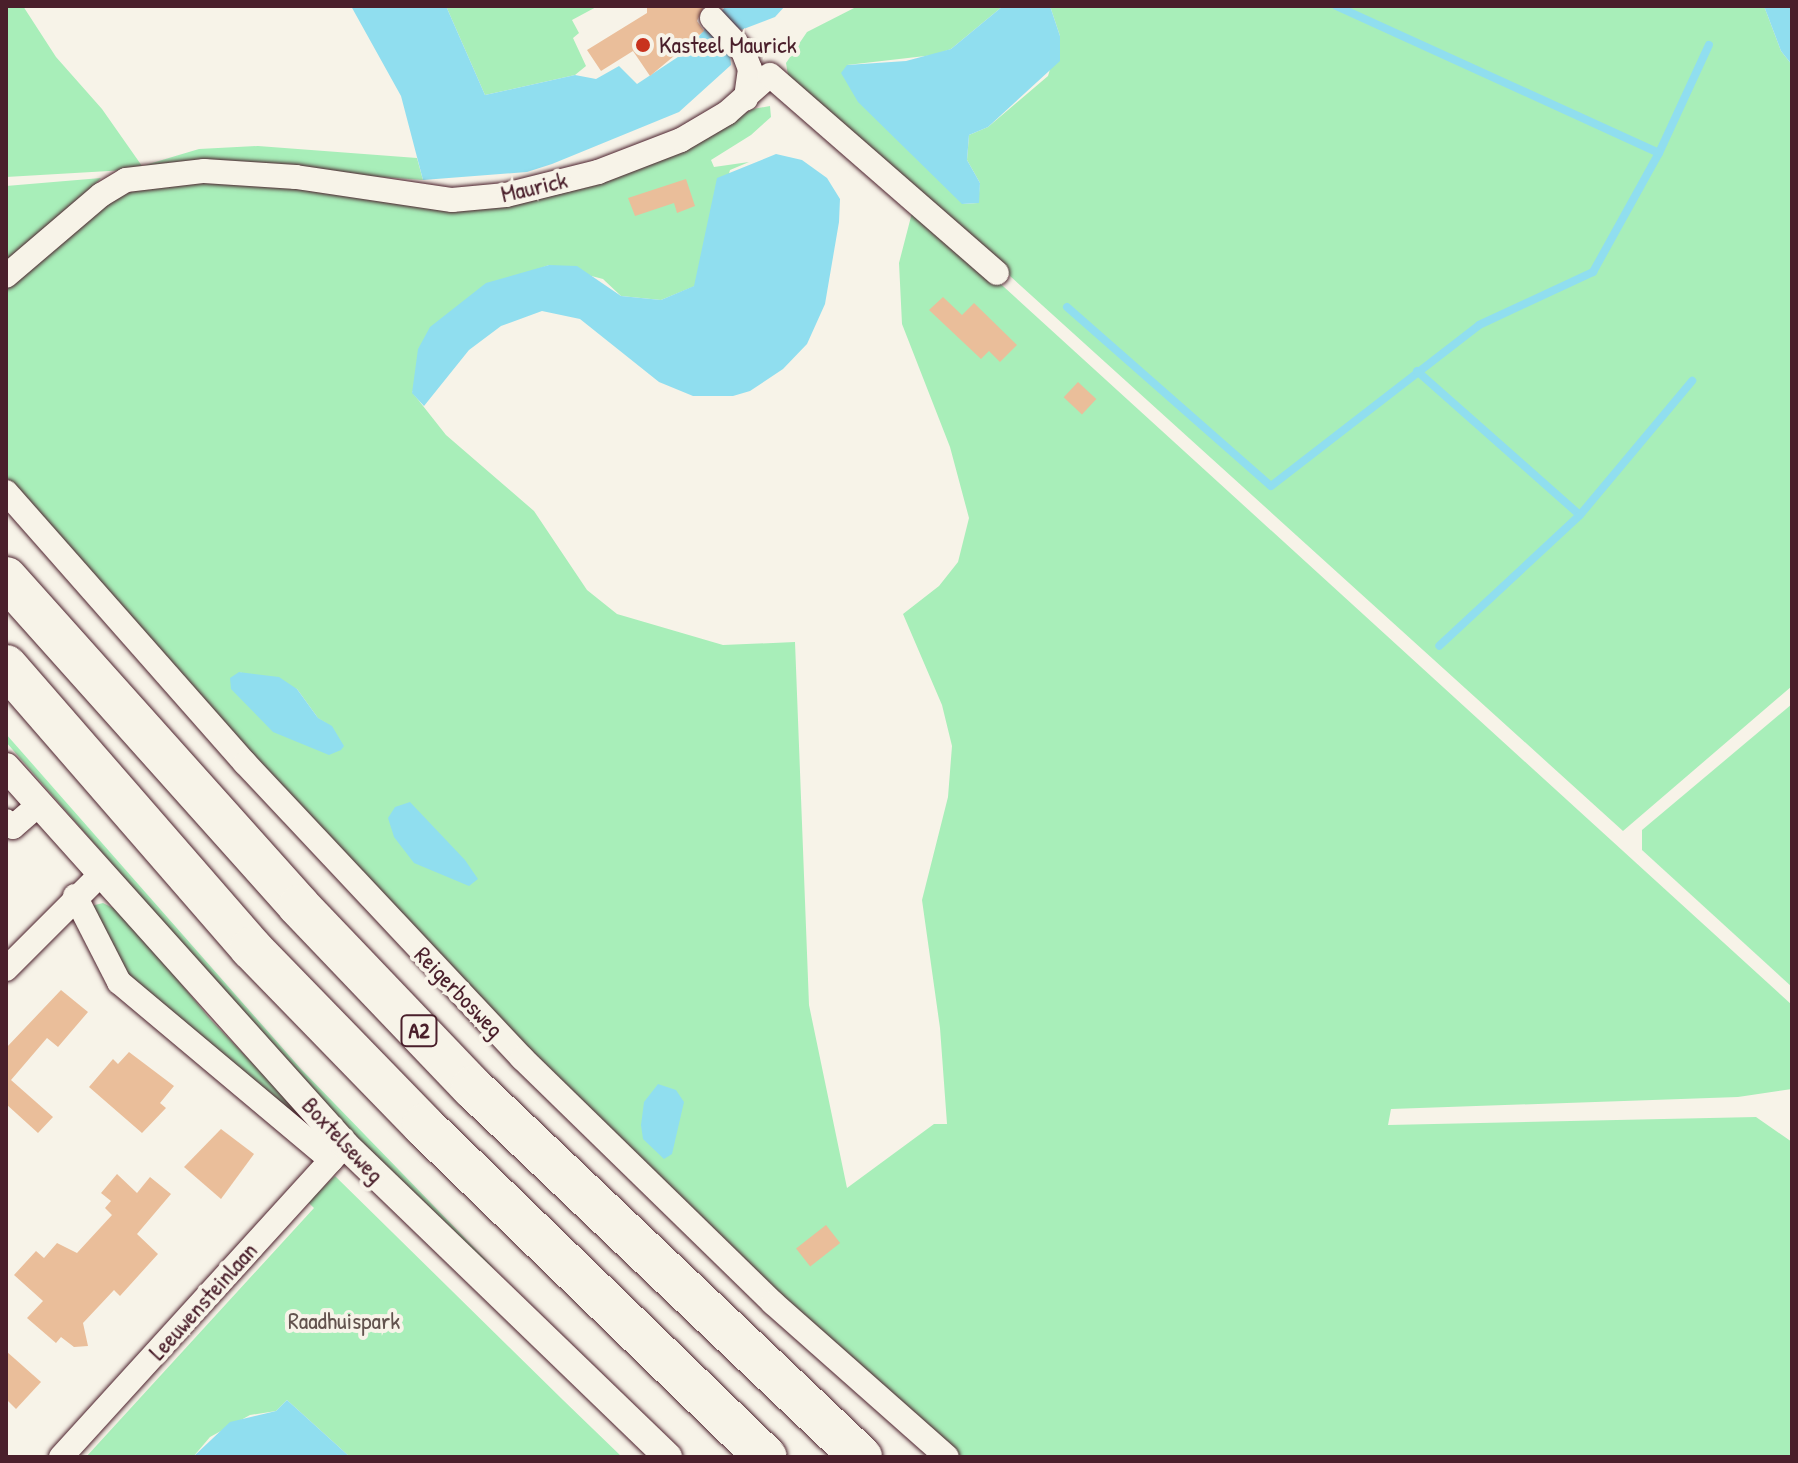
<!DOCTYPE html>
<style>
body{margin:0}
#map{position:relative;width:1798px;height:1463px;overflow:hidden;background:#f7f3e8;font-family:"Patrick Hand",sans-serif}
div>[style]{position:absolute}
.green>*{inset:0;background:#a8eeb9}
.water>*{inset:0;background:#90deef}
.stream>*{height:8px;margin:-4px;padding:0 4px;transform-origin:4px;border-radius:4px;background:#90deef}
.building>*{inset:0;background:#eabe9a;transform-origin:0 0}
.roads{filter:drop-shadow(0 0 2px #4a1f2b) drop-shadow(0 0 2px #4a1f2b)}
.minor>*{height:24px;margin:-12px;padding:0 12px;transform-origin:12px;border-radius:12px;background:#f7f3e8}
.tertiary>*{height:28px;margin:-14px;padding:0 14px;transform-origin:14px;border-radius:14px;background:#f7f3e8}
.motorway>*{height:42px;margin:-21px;padding:0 21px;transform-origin:21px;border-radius:21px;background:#f7f3e8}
.dots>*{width:22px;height:22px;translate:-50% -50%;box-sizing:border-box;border:4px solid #f7f3e8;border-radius:50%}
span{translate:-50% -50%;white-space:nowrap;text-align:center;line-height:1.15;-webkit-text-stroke:8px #f7f3e8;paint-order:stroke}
.shield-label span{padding:2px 6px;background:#f7f3e8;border:2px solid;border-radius:6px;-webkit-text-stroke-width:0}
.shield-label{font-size:22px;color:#4a1f2b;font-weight:700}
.poi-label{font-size:24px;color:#4a1f2b}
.left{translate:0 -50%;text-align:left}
.street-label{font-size:24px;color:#4a1f2b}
.park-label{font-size:24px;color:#62534e}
.frame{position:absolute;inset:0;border:8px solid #4a1f2b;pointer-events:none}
</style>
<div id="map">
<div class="green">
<div style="clip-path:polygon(6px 6px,23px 6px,56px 57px,102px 109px,142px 166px,199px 149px,258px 146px,417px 158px,423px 180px,212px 165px,6px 177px)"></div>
<div style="clip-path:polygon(446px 6px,598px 6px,572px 20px,579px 33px,573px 38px,586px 66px,575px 75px,485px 95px)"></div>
<div style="clip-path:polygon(858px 6px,1003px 6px,951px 49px,934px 55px,847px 65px,963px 204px,978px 203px,980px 183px,967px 160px,969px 135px,988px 127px,1048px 76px,1060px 36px,1050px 6px,1764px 6px,1781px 51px,1792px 65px,1792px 686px,1623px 831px,788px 75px,786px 63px,807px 32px)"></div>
<div style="clip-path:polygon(evenodd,770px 106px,771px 117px,751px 135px,711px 160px,714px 167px,749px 162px,730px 170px,695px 286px,661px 300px,621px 296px,603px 279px,549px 265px,527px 273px,412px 392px,446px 435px,534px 511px,587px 590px,617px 614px,723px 645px,795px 642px,809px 1005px,847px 1188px,934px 1124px,947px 1124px,940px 1028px,922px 900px,948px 797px,952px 746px,942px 705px,903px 614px,939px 586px,958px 562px,969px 518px,950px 447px,902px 324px,899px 263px,914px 205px,1792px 1005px,1792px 1089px,1738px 1097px,1391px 1109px,1388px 1125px,1756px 1117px,1792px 1142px,1792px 1457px,960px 1457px,704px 1226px,377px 893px,6px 477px,6px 287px,114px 198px,133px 191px,231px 179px,414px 204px,693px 142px,753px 109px,770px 106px,239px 672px,297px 689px,318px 718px,332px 726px,239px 672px)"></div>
<div style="clip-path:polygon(101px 178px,75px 205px,6px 265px,6px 186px)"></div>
<div style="clip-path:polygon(1792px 704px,1792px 987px,1642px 850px,1642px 830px)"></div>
<div style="clip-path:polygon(6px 734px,301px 1069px,495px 1269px,459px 1241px,300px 1080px,6px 742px)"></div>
<div style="clip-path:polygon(103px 903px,123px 913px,210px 1019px,317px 1130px,312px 1136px,126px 976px,91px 906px)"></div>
<div style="clip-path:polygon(335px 1176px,563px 1400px,622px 1457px,350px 1457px,287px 1400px,276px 1411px,250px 1415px,210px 1437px,193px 1457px,86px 1457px,314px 1208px,308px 1202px)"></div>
</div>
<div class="water">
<div style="clip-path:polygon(351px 6px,446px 6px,485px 95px,575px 75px,596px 79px,619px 66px,637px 84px,687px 51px,708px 25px,729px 45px,731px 65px,679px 112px,552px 164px,527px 172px,423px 180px,401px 96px)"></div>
<div style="clip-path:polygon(726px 6px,785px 6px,775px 17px,741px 30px,719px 14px)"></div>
<div style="clip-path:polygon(1003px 6px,1050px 6px,1060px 36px,1060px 61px,988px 127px,969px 135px,967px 160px,980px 183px,979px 203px,962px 204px,858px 102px,841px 73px,847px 65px,906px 61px,951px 49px)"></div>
<div style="clip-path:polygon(1764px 6px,1792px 6px,1792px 65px,1781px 51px)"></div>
<div style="clip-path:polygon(776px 154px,802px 160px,827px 178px,840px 199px,839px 222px,825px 304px,807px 344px,783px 369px,750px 391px,733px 396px,693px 396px,659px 382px,580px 319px,542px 311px,501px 326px,469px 350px,424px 406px,412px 393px,418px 349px,430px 327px,486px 283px,549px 265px,577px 266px,621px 296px,661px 300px,694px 286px,717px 178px)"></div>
<div style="clip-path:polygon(239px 672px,279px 677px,297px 689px,318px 718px,332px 726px,344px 746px,341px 750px,329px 755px,273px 732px,231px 689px,230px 678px)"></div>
<div style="clip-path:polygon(410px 802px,465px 860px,478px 879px,469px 886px,414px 863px,394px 837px,388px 818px,395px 807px)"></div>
<div style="clip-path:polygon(658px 1084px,676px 1090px,684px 1102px,672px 1154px,664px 1159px,643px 1139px,641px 1125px,644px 1102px)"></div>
<div style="clip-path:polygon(287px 1400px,350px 1457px,193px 1457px,230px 1422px,276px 1411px)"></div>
</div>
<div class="stream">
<div style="left:1659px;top:153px;width:119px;rotate:-65.2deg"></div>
<div style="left:1067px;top:307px;width:271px;rotate:41.3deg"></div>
<div style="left:1271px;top:486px;width:263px;rotate:-37.7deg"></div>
<div style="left:1479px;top:325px;width:126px;rotate:-24.9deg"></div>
<div style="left:1593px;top:272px;width:136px;rotate:-61deg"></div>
<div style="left:1659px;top:153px;width:355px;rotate:-155.5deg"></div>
<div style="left:1417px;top:371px;width:217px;rotate:41.5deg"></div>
<div style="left:1580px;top:515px;width:192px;rotate:137.1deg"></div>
<div style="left:1580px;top:515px;width:175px;rotate:-50.1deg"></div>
</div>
<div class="building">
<div style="clip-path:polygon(647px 6px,704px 6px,697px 21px,704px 31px,650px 76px,633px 51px,601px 71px,587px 50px,647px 13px)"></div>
<div style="clip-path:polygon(686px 179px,695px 206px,677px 213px,674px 203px,635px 216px,628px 198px)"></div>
<div style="clip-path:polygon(943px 297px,962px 315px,974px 303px,1017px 345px,1000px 362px,989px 351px,981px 359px,929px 310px)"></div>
<div style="left:1078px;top:382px;width:25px;height:21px;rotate:43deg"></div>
<div style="clip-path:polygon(61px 990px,88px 1012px,58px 1047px,47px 1038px,11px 1080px,53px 1117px,38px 1133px,6px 1104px,6px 1048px)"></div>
<div style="clip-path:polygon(129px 1052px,174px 1086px,160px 1103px,166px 1108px,142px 1133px,89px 1087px,113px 1059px,118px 1064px)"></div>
<div style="clip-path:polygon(221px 1129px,254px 1154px,221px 1199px,184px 1167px)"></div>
<div style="clip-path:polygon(117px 1174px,137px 1193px,150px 1177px,171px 1194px,137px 1234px,158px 1254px,120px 1296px,114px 1290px,83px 1323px,88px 1346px,74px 1347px,61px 1337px,56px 1343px,27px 1318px,43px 1301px,14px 1275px,36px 1251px,44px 1258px,57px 1243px,77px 1253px,112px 1215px,105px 1208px,111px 1201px,101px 1193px)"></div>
<div style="left:826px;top:1225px;width:23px;height:38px;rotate:52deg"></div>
<div style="clip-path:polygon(6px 1351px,41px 1382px,16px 1409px,6px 1399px)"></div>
</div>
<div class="roads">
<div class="minor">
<div style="left:712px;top:18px;width:45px;rotate:46.8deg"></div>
<div style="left:743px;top:51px;width:19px;rotate:69deg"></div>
<div style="left:750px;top:69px;width:30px;rotate:98deg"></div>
<div style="left:6px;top:276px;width:125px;rotate:-40.5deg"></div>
<div style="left:101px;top:195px;width:29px;rotate:-31deg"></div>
<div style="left:126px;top:180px;width:79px;rotate:-6.6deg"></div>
<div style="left:204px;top:171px;width:92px;rotate:3.7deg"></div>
<div style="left:296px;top:177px;width:158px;rotate:8.4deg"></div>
<div style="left:452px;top:200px;width:54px;rotate:-5.3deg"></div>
<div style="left:506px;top:195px;width:95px;rotate:-14deg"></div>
<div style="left:598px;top:172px;width:89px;rotate:-21.1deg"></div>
<div style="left:681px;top:140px;width:53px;rotate:-30.4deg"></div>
<div style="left:727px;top:113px;width:57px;rotate:-41.5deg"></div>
<div style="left:770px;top:75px;width:301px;rotate:41.1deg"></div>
<div style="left:6px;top:492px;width:361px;rotate:48.6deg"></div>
<div style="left:245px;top:763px;width:405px;rotate:46.8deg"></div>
<div style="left:522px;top:1058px;width:351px;rotate:44.3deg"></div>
<div style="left:773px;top:1303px;width:232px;rotate:41.5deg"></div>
<div style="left:6px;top:821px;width:9px;rotate:41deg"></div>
<div style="left:13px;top:827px;width:35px;rotate:-41deg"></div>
<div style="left:75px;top:896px;width:97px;rotate:62.9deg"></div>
<div style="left:119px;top:982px;width:277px;rotate:40deg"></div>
<div style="left:6px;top:969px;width:134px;rotate:-45deg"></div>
<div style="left:61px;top:1457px;width:422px;rotate:-47.7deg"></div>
</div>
<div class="tertiary">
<div style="left:6px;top:767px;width:508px;rotate:48.11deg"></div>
<div style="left:345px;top:1145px;width:449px;rotate:44deg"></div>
</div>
<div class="motorway">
<div style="left:6px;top:578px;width:440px;rotate:48.2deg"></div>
<div style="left:299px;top:906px;width:250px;rotate:46.3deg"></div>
<div style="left:472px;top:1087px;width:537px;rotate:43.57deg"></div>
<div style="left:6px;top:666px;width:374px;rotate:49deg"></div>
<div style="left:251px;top:948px;width:247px;rotate:45.8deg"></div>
<div style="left:423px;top:1125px;width:477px;rotate:44.1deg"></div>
</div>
</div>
<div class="dots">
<div style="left:643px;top:45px;background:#c8321e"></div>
</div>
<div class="shield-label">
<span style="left:419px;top:1031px">A2</span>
</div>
<div class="poi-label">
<span class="left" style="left:659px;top:45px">Kasteel Maurick</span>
</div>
<div class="street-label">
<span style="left:534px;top:187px;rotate:-13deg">Maurick</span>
<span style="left:459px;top:992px;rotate:46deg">Reigerbosweg</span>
<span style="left:343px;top:1140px;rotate:47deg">Boxtelseweg</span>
<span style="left:203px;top:1301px;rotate:-48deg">Leeuwensteinlaan</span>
</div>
<div class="park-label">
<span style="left:344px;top:1321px">Raadhuispark</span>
</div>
<div class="frame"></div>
</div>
